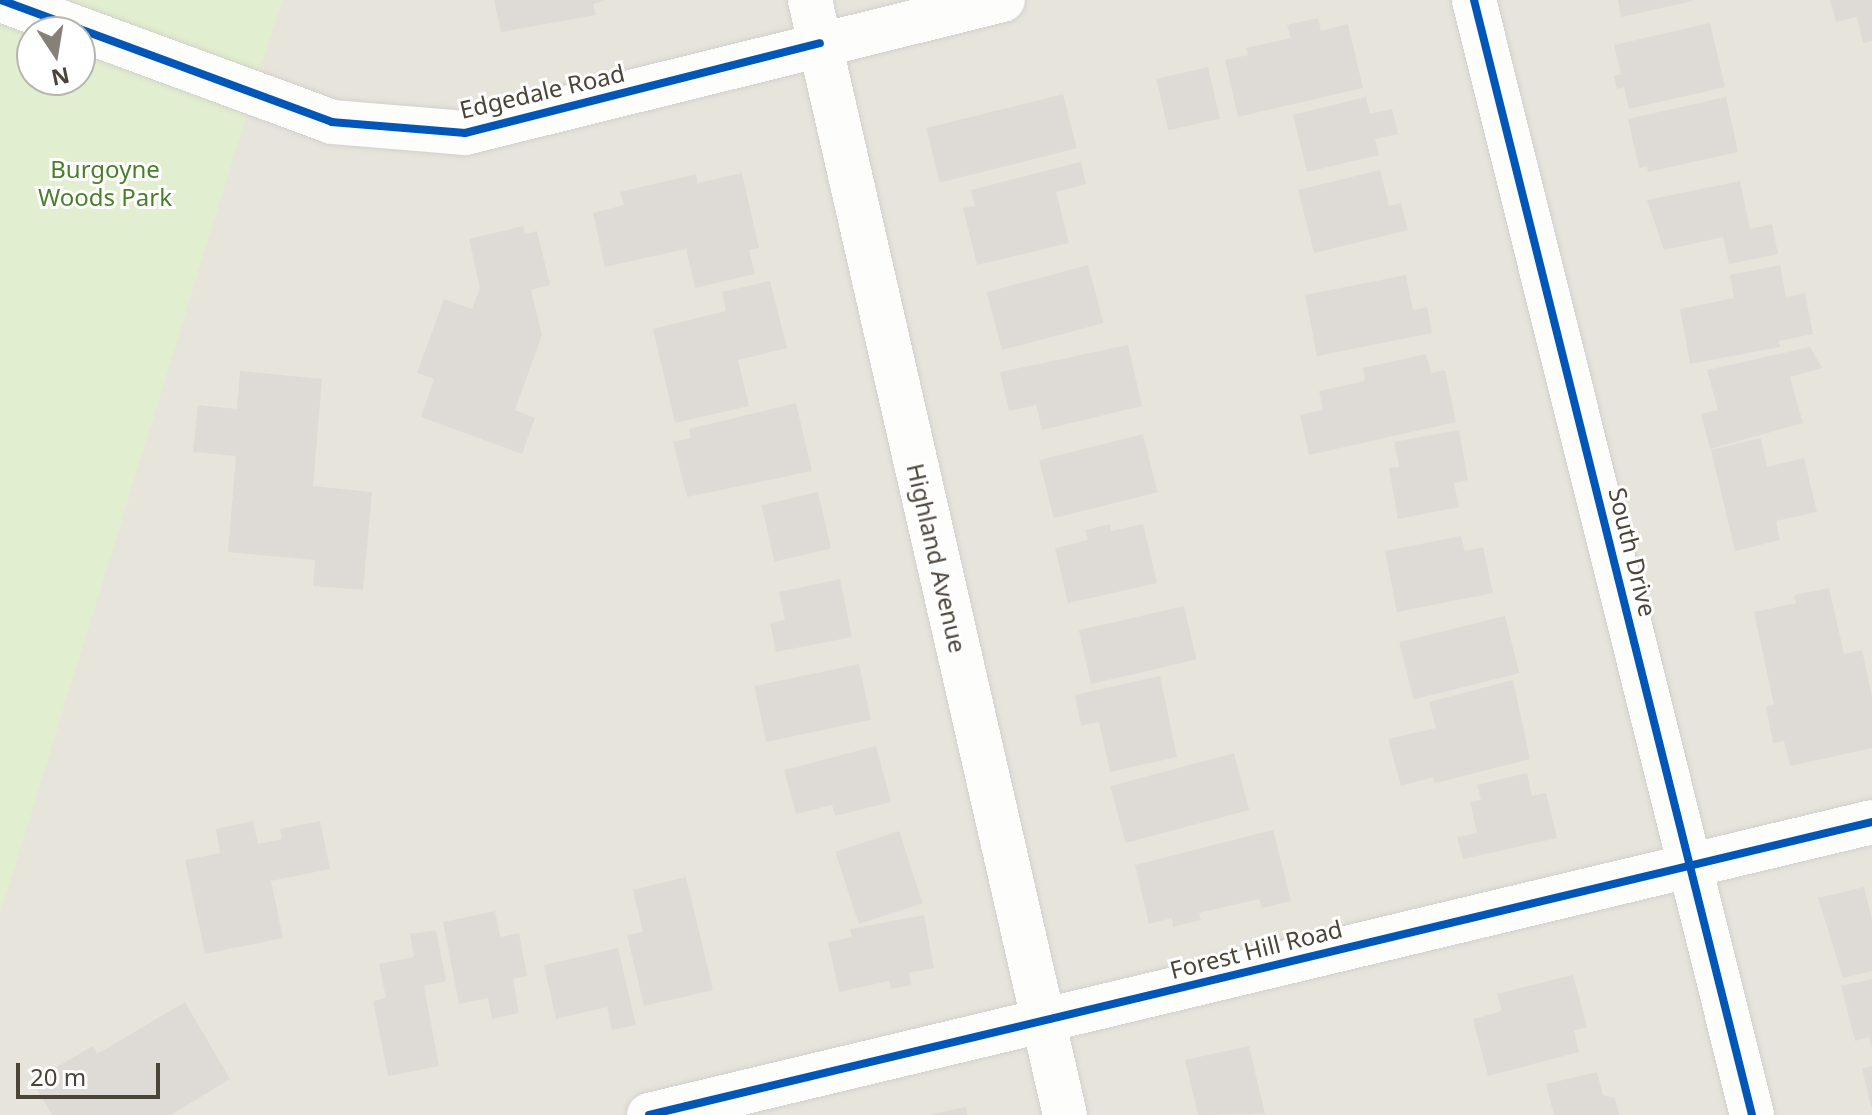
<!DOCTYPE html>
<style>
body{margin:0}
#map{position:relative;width:1872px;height:1115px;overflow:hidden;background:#f4f2ee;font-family:"Noto Sans",sans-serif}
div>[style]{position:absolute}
.residential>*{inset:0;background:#e7e4dc}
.green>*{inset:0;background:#e1eecf}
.building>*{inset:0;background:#dedbd6;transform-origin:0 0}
.roads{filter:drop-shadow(0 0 2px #d2d0cb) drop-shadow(0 0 2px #d2d0cb)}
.minor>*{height:44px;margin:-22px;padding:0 22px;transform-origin:22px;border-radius:22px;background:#fdfdfc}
.cycleway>*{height:8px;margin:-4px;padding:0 4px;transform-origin:4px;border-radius:4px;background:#0057b8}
span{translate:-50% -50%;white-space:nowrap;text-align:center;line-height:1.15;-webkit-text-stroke:6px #fff;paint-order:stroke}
.street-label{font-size:24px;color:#4b4439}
.park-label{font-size:24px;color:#4a7f2a}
.north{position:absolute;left:16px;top:16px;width:80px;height:80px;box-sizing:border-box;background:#fff;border:2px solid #b7b4b0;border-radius:50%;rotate:168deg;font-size:22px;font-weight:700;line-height:32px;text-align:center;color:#4b4439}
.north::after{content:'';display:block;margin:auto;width:28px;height:36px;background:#868178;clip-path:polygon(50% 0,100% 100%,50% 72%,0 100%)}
.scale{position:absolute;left:16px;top:1063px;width:144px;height:36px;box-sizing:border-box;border:4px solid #4b4439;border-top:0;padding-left:10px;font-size:24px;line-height:28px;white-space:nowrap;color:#4b4439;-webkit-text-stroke:6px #fff;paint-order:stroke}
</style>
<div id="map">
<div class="residential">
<div style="clip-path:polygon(278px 0,1872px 0,1872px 1115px,0 1115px,0 727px)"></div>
</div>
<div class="green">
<div style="clip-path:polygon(evenodd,0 0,282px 0,0 915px,0 0,32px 32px,80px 32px,80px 80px,32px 80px,32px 32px)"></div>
</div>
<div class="building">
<div style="clip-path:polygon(494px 0,604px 0,604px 1px,593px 4px,596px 15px,501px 32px)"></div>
<div style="clip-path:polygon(1618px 0,1692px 0,1693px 1px,1621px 17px)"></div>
<div style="clip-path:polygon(1830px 0,1872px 0,1872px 41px,1863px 43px,1857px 17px,1836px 22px)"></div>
<div style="clip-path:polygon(1318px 18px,1321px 31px,1348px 24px,1363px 88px,1238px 117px,1225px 60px,1248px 55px,1246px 48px,1291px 38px,1287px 25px)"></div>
<div style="clip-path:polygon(1710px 23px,1725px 87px,1629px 109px,1624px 87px,1617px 89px,1614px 76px,1621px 74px,1614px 45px)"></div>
<div style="left:1208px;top:67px;width:53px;height:53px;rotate:77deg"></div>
<div style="left:1063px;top:94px;width:56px;height:141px;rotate:76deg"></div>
<div style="clip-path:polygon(1366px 97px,1370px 114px,1392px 109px,1398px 134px,1375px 139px,1379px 155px,1307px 172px,1293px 115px)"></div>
<div style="clip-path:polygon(1726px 97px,1738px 152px,1648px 172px,1647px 166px,1639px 168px,1628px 119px)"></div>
<div style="clip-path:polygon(1081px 162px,1086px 184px,1056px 192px,1069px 243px,977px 265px,963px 208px,975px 206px,971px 190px)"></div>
<div style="clip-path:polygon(1380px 170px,1389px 206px,1401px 203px,1408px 230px,1314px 253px,1298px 190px)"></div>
<div style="clip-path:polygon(742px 173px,759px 248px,749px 250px,755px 274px,695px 288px,686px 249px,605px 267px,593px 213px,624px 205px,620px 192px,696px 174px,698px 183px)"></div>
<div style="clip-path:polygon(1740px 181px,1750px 229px,1772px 224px,1778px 254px,1729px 264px,1723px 237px,1664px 250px,1647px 200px)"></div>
<div style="clip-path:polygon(523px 226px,525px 234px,537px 231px,550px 285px,531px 290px,542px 335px,515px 410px,535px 418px,522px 454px,421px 417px,434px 379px,417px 373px,444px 299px,472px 309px,480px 288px,469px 239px)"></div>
<div style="left:1088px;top:265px;width:60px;height:105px;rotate:75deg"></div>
<div style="clip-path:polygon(1780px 265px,1786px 297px,1805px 293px,1813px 334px,1779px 341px,1780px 347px,1690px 364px,1680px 309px,1734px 298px,1730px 275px)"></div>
<div style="clip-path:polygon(1406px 275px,1413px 310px,1427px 307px,1432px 333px,1317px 356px,1305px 295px)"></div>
<div style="clip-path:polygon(770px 281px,787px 348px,738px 360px,749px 406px,675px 423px,653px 329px,726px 311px,722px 292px)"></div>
<div style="clip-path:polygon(1128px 345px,1142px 406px,1042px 430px,1036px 405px,1009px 411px,1000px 372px)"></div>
<div style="clip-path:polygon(1810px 347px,1822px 368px,1790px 377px,1803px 423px,1710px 449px,1701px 414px,1718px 410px,1707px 370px)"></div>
<div style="clip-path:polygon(1426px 354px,1431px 373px,1445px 370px,1456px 422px,1309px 455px,1300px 415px,1323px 410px,1319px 391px,1365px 381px,1363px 368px)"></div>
<div style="clip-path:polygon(240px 371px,322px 379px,313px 486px,372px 492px,363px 590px,313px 586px,315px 560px,228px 552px,236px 456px,193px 452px,198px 405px,237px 409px)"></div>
<div style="clip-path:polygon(796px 403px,812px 471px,687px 497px,673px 442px,691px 438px,689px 429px)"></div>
<div style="clip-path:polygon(1459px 430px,1468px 480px,1454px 483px,1459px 507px,1398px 519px,1389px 468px,1399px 467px,1394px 442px)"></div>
<div style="left:1143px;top:434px;width:60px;height:107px;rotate:76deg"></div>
<div style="clip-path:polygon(1761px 438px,1767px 467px,1804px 458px,1817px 512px,1776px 521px,1780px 540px,1735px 551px,1711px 450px)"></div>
<div style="left:818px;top:492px;width:58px;height:58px;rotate:77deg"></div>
<div style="clip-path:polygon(1110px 524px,1111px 531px,1143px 524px,1157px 583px,1068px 603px,1055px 548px,1088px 540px,1085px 530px)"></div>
<div style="clip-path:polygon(1461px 536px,1465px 551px,1483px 547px,1493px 593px,1397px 612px,1385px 551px)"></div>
<div style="clip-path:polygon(840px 579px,852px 637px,776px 652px,770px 623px,785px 620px,779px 592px)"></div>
<div style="clip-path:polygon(1829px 588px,1844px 654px,1862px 650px,1872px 697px,1872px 748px,1790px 766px,1784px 741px,1773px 743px,1766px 706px,1774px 705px,1754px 612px,1796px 603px,1794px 595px)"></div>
<div style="left:1184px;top:606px;width:55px;height:108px;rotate:77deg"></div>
<div style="left:1505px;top:616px;width:59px;height:109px;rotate:76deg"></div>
<div style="left:859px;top:664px;width:57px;height:107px;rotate:78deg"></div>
<div style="clip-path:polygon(1160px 676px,1177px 757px,1110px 772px,1099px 722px,1081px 726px,1075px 695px)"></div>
<div style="clip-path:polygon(1513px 680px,1530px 759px,1435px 783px,1433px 777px,1401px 786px,1388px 739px,1436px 728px,1429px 702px)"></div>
<div style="clip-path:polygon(876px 746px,891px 802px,835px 816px,832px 805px,796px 814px,784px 770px)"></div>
<div style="left:1234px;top:753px;width:59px;height:128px;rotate:75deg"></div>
<div style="clip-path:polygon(1527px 773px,1532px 796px,1546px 793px,1557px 838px,1463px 859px,1457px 837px,1477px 833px,1470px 802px,1481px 800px,1477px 785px)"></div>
<div style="clip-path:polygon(253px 821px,258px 844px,282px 839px,280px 829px,320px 821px,330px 869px,271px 881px,283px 938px,205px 954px,185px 860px,220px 853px,216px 829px)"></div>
<div style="clip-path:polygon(1273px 830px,1291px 901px,1262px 908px,1259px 899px,1199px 913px,1201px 920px,1173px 927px,1172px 918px,1149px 924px,1135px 865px)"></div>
<div style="left:899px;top:831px;width:76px;height:67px;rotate:72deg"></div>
<div style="clip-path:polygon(686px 877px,713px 990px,644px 1006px,627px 935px,643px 932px,633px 890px)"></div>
<div style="clip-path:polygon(1864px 887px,1872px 920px,1872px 971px,1843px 978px,1818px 898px)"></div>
<div style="clip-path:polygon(495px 911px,500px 937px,519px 933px,527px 976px,513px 979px,519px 1013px,492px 1019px,488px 998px,459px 1004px,443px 922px)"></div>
<div style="clip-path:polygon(924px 915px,934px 968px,909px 973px,911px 985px,891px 989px,889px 981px,839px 992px,828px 942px,852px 937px,850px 929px)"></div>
<div style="clip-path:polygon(436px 930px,446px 981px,424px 986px,439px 1066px,388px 1076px,373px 1001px,386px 998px,379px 964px,414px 957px,410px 934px)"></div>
<div style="clip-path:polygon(618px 948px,636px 1025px,612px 1030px,607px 1007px,556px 1019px,544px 965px)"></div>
<div style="clip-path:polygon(1573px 975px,1587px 1027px,1574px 1031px,1579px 1052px,1488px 1076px,1473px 1019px,1502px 1011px,1497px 994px)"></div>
<div style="clip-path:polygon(1872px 979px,1872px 1046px,1871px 1046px,1869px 1037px,1855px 1041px,1841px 986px)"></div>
<div style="clip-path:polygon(185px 1002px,230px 1079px,171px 1115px,52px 1115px,32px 1081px,93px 1046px,97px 1054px)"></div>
<div style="clip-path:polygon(1249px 1046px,1265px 1114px,1198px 1115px,1185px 1060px)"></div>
<div style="clip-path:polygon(1872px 1066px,1872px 1107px,1871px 1107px,1862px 1068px)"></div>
<div style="clip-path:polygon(1597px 1072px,1603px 1095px,1615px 1098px,1619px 1115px,1554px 1115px,1546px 1084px)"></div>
<div style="clip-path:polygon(966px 1107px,967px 1115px,932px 1115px,932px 1114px)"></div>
</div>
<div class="roads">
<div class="minor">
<div style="left:1px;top:0;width:353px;rotate:20.2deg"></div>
<div style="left:332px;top:122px;width:133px;rotate:4.7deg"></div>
<div style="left:465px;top:133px;width:554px;rotate:-13.89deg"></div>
<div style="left:810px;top:0;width:1144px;rotate:77.12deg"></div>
<div style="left:1474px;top:0;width:1149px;rotate:76deg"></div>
<div style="left:649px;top:1115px;width:1258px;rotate:-13.47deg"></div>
</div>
</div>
<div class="cycleway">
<div style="left:1px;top:0;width:353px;rotate:20.2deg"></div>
<div style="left:332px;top:122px;width:133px;rotate:4.7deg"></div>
<div style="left:465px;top:133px;width:366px;rotate:-14.2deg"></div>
<div style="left:1474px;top:0;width:1149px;rotate:76deg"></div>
<div style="left:649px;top:1115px;width:1258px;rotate:-13.47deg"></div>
</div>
<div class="street-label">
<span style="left:542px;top:91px;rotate:-13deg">Edgedale Road</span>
<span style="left:1633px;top:552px;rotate:76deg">South Drive</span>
<span style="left:937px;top:558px;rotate:77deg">Highland Avenue</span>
<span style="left:1256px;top:949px;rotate:-14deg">Forest Hill Road</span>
</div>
<div class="park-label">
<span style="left:105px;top:183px">Burgoyne<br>Woods Park</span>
</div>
<div class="north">N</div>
<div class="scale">20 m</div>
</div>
